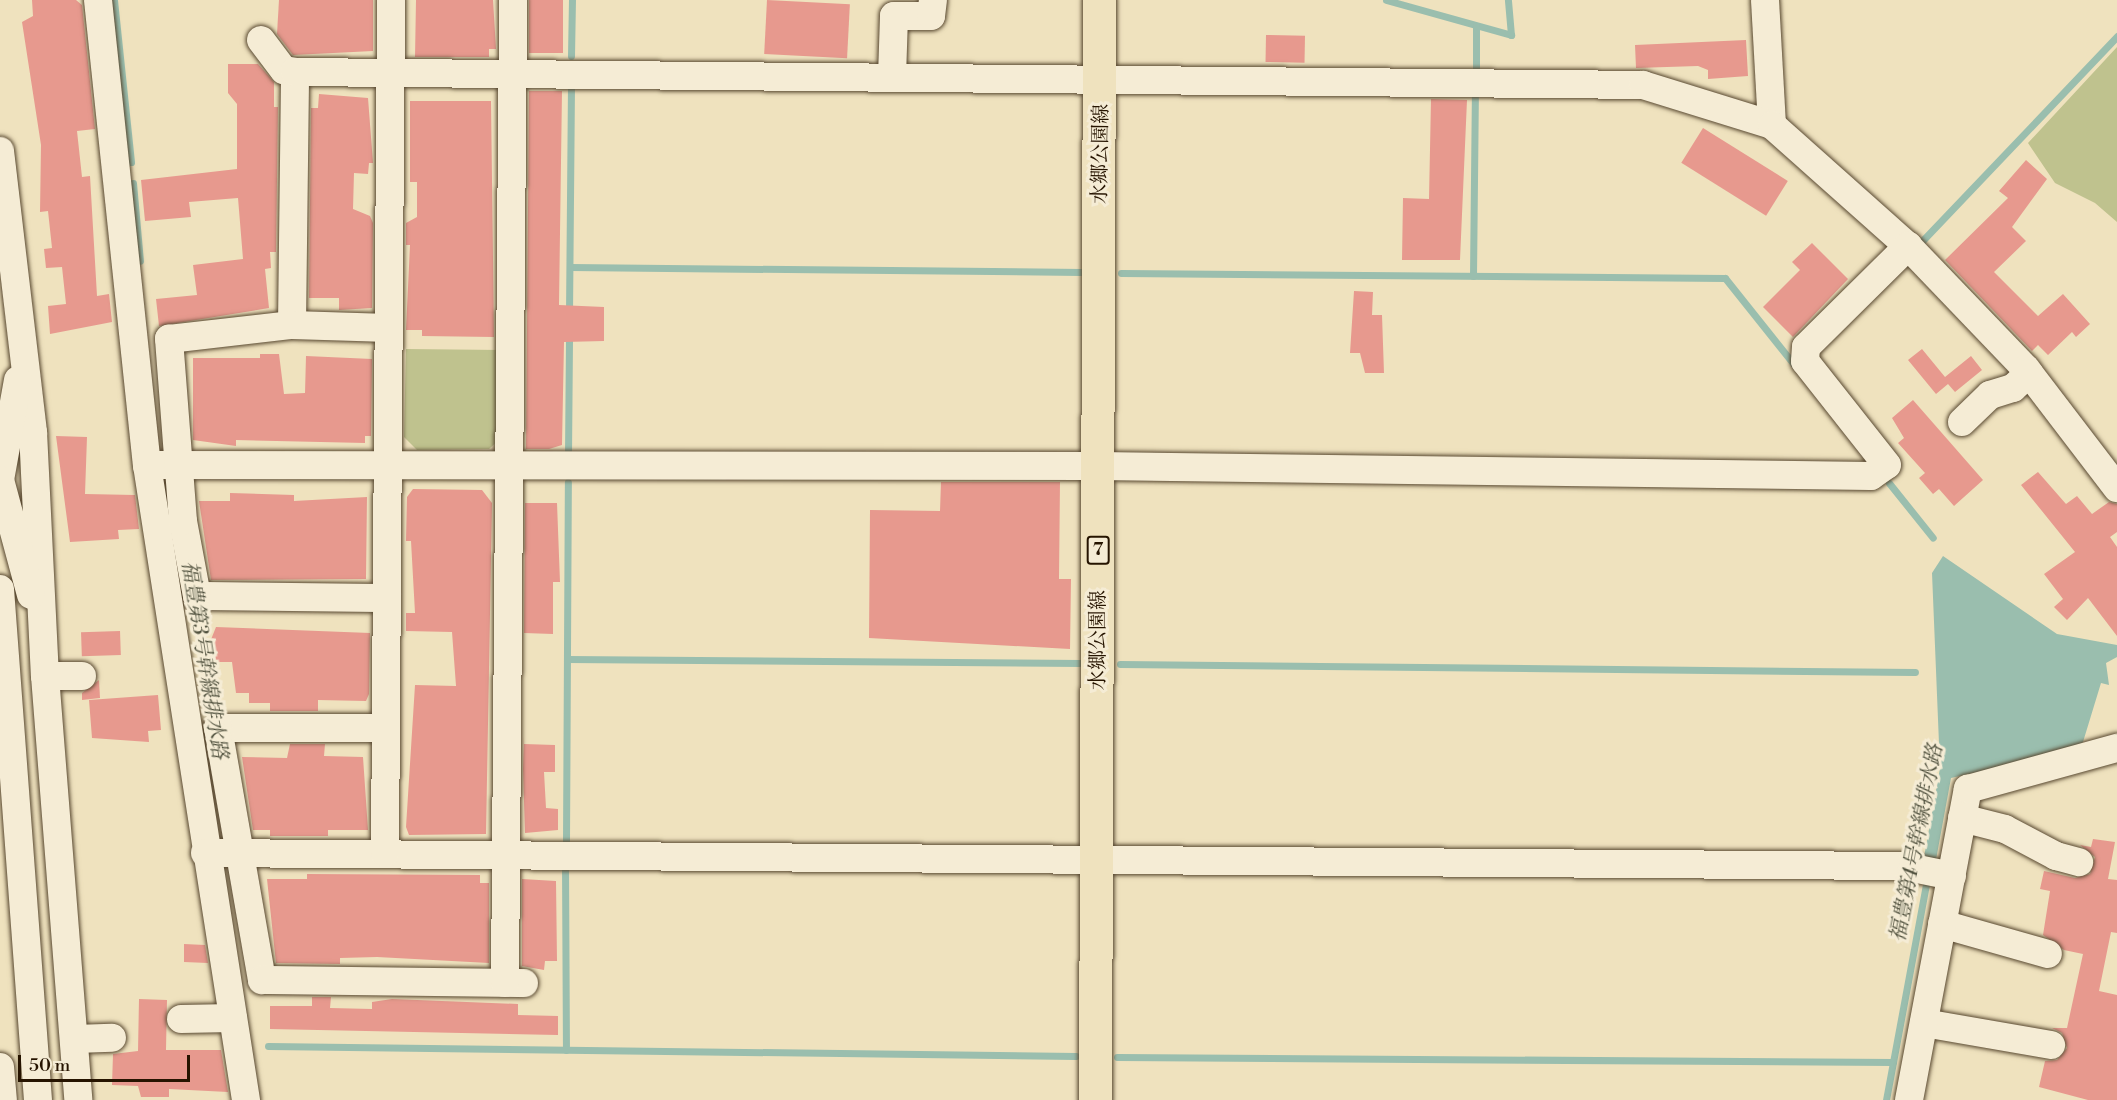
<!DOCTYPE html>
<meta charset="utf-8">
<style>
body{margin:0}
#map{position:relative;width:2117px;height:1100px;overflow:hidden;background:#efe2be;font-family:"Libre Bodoni","Noto Serif JP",serif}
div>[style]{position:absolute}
.green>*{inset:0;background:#bfc28e}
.water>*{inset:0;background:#9abeae}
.stream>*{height:7px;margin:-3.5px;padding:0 3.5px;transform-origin:3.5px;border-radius:3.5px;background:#9abeae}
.building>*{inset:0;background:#e7998e;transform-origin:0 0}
.roads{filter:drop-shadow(0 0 2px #584830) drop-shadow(0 0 2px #584830)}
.minor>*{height:28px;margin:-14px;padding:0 14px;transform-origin:14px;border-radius:14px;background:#f5ecd5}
.major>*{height:33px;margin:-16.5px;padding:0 16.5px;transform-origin:16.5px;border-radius:16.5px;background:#efe2be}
span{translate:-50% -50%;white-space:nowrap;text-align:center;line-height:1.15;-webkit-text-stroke:6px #f5ecd5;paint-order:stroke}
.shield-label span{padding:2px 4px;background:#f5ecd5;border:2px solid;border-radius:4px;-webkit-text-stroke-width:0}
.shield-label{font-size:18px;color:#261400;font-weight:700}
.street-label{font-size:20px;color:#261400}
.water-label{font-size:21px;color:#4f503d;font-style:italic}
.scale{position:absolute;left:18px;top:1055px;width:172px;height:27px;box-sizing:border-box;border:3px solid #261400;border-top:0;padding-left:8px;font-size:18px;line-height:21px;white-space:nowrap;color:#261400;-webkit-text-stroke:4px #f5ecd5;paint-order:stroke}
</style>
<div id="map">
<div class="green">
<div style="clip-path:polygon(2117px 47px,2117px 222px,2095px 203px,2055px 183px,2028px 143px)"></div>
<div style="clip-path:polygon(406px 349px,501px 350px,500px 439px,489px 449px,417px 450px,404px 437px)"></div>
</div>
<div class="water">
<div style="clip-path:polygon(1943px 556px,2057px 634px,2117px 645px,2117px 657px,2106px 663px,2109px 685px,2101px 683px,2083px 742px,2072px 751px,1951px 778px,1933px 876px,1921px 874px,1940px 768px,1932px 573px)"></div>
</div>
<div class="stream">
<div style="left:114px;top:0;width:163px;rotate:84deg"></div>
<div style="left:1386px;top:0;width:130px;rotate:15.6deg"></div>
<div style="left:1511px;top:35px;width:35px;rotate:-95deg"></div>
<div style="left:571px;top:56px;width:56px;rotate:-89deg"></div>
<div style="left:1476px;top:69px;width:43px;rotate:-90deg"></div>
<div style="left:133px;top:183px;width:78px;rotate:84.9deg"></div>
<div style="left:1923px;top:240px;width:282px;rotate:-46.4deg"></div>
<div style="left:570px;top:267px;width:512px;rotate:0.56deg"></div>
<div style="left:1121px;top:273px;width:604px;rotate:0.47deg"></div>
<div style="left:1725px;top:278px;width:114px;rotate:51.4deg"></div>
<div style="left:1473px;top:276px;width:182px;rotate:-89.4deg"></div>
<div style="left:569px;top:314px;width:231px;rotate:-89.5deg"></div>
<div style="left:568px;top:455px;width:121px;rotate:-89.5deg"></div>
<div style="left:1889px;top:483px;width:70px;rotate:51.3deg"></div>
<div style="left:567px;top:659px;width:514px;rotate:0.45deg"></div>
<div style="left:1120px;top:664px;width:795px;rotate:0.58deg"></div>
<div style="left:566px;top:841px;width:359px;rotate:-89.7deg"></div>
<div style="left:565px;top:865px;width:185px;rotate:89.7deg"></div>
<div style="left:268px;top:1046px;width:808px;rotate:0.71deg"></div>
<div style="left:1117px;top:1057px;width:776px;rotate:0.37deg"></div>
<div style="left:1886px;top:1100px;width:226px;rotate:-79.5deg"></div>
</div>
<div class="building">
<div style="clip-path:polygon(32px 0,76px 0,82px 5px,95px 129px,77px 131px,82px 177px,90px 176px,97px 296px,109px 294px,112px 322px,50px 334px,48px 306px,66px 304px,62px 267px,46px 268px,44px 249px,52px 248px,48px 211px,40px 212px,41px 145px,22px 22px,33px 16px)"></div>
<div style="clip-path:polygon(279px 0,373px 0,373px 51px,293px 55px,277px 34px)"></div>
<div style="clip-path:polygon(416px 0,493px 0,496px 49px,489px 49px,489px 57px,415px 57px)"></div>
<div style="left:529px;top:0;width:34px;height:53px"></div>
<div style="left:767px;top:0;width:83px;height:54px;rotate:3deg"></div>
<div style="left:1266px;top:35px;width:39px;height:27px;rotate:1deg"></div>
<div style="clip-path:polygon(1746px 40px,1748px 76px,1708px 79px,1708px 70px,1698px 66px,1636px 68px,1635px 45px)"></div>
<div style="clip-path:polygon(228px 64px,258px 64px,274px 82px,274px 107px,278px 107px,276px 252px,270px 252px,271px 268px,265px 269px,269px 308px,159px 326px,156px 299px,197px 295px,193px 265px,243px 259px,238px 198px,189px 202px,191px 217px,145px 221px,141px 180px,237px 169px,237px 104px,228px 93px)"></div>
<div style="clip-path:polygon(529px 91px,562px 91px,559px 305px,604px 307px,604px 341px,564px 342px,562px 445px,549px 449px,526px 449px)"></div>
<div style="clip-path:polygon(319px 94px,368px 98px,373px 163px,369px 163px,368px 174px,354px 173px,353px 209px,370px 216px,373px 223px,372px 308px,339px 310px,339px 298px,309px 298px,311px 108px,318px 108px)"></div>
<div style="clip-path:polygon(1431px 99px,1467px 100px,1460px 260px,1402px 260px,1403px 198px,1429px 199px)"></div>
<div style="clip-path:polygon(410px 101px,491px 101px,494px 337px,422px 336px,422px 330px,406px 330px,410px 245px,406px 245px,406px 223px,417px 217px,417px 182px,410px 182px)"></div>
<div style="left:1703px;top:128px;width:100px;height:41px;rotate:32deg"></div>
<div style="clip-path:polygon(2026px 160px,2047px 179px,2012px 227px,2026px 241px,1994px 272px,2038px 316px,2063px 294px,2090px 324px,2076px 337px,2072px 332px,2048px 355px,2038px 345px,2032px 351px,1945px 260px,2008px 198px,1999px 191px)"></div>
<div style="clip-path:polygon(1812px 243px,1848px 279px,1793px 337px,1763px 307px,1800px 270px,1792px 262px)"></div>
<div style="clip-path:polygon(1354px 291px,1373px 292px,1372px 315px,1382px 315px,1384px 373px,1365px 373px,1360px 353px,1350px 353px)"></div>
<div style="clip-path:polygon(1922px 349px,1945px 377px,1971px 356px,1982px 370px,1955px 392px,1948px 384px,1936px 394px,1908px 360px)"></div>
<div style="clip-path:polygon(260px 354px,279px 354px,284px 394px,305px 393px,306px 356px,372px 359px,371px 436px,365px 436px,365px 443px,236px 440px,236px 446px,193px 440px,193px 358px,260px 358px)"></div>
<div style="clip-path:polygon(1913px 400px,1983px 480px,1954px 506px,1939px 489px,1933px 494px,1919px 478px,1925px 473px,1898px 443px,1904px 438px,1892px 418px)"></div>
<div style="clip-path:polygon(56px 436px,87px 437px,85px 494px,135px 495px,139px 529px,118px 530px,119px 539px,70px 542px)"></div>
<div style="clip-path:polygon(2038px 472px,2066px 504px,2077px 496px,2092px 514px,2109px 502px,2117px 504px,2117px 532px,2110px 537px,2117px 547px,2117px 636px,2088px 598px,2067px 620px,2054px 607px,2063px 599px,2044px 574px,2075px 552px,2021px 485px)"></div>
<div style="clip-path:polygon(941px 482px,1060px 482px,1059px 579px,1071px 579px,1070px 649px,869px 638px,870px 510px,940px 511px)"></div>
<div style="clip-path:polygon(413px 489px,482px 490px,492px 503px,486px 834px,409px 835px,406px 827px,415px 685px,456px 686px,452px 632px,406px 631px,406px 613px,415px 613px,411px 541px,406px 541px,407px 497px)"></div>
<div style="clip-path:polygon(230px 493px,294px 495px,294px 501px,367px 497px,366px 579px,211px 580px,199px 501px,230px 501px)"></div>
<div style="clip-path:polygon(525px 503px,557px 503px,560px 582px,553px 582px,553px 634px,524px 633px)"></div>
<div style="clip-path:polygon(216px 627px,370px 633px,369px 694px,366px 701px,318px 700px,318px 711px,270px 711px,270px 703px,249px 703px,249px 693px,236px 693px,232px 662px,202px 662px,203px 642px,210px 642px)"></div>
<div style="left:120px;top:631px;width:24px;height:39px;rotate:88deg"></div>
<div style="clip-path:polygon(99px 680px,100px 698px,82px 700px,82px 693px)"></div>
<div style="clip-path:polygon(158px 695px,161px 730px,148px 731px,149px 742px,92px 738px,89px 700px)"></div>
<div style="clip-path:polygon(524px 736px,524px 744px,555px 745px,555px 772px,544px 772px,546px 808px,558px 809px,558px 830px,525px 833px,523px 769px)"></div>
<div style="clip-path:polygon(290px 744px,325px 744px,324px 756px,363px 757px,368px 830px,328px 830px,328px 836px,270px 836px,270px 830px,253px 830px,242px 757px,287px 758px)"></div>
<div style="clip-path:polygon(2093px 839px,2115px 842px,2108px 879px,2117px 880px,2117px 933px,2111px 932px,2099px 991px,2117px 995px,2117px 1100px,2088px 1100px,2039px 1087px,2045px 1061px,2057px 1060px,2067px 1048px,2062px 1033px,2052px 1028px,2067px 1028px,2083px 954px,2064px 950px,2043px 935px,2050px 891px,2040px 889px,2044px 871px,2075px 878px,2090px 874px,2095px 857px,2080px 845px,2091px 847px)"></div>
<div style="clip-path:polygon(307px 874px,480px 875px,480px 883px,489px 883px,489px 963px,377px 957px,340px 958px,340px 964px,276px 963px,267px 879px,307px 879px)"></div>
<div style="clip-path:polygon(522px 879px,556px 881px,557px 961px,545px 961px,544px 970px,522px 966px)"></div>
<div style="clip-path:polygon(184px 944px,205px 945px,208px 963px,184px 962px)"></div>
<div style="clip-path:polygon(312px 997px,331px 997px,330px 1008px,372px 1009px,372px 1002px,392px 999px,518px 1004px,518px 1015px,558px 1016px,558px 1035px,270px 1029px,270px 1006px,312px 1006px)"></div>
<div style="clip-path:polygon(139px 999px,167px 1000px,166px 1050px,221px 1050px,228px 1092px,169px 1089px,169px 1097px,141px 1097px,138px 1086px,112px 1085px,113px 1054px,138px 1051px)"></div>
</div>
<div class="roads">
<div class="minor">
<div style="left:98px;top:0;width:468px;rotate:84deg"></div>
<div style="left:147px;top:465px;width:643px;rotate:81.14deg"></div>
<div style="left:1765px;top:0;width:125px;rotate:86.8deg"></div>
<div style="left:261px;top:40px;width:38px;rotate:53deg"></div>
<div style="left:284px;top:70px;width:11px;rotate:10deg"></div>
<div style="left:892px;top:77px;width:61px;rotate:-88.1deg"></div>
<div style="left:894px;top:16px;width:37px"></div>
<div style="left:931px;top:16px;width:16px;rotate:-83deg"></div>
<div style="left:0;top:151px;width:283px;rotate:83.3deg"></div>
<div style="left:33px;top:432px;width:244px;rotate:87.2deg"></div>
<div style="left:45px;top:676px;width:425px;rotate:85.5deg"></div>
<div style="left:292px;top:325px;width:253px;rotate:-89.3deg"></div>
<div style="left:295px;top:72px;width:1348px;rotate:0.55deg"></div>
<div style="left:1643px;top:85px;width:135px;rotate:17.2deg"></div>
<div style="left:1772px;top:125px;width:182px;rotate:41.7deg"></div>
<div style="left:1908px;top:246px;width:170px;rotate:46.2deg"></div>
<div style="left:2026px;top:369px;width:150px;rotate:52.6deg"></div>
<div style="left:18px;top:380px;width:102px;rotate:100.2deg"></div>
<div style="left:0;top:480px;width:119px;rotate:74.9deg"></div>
<div style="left:1962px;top:422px;width:39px;rotate:-44deg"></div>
<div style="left:1990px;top:395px;width:24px;rotate:-17deg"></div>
<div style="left:2013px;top:388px;width:22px;rotate:-43deg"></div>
<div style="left:147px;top:465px;width:951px;rotate:0.06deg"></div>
<div style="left:1098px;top:466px;width:773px;rotate:0.74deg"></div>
<div style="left:1871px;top:476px;width:19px;rotate:-35deg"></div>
<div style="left:1887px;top:465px;width:132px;rotate:-128.3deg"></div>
<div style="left:1805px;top:361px;width:14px;rotate:-86deg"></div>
<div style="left:1806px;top:347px;width:144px;rotate:-44.7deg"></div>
<div style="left:0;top:589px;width:512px;rotate:85.75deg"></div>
<div style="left:387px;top:598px;width:190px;rotate:-179.4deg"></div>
<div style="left:197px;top:596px;width:76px;rotate:-100.6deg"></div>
<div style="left:183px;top:521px;width:183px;rotate:-94.4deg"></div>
<div style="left:169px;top:339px;width:124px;rotate:-6.5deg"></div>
<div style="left:292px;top:325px;width:97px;rotate:1.8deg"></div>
<div style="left:45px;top:676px;width:37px"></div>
<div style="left:386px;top:728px;width:168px;rotate:180deg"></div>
<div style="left:218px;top:728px;width:256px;rotate:80.1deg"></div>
<div style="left:262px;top:980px;width:262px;rotate:0.7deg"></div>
<div style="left:1962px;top:818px;width:44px;rotate:14.3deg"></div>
<div style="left:2005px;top:829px;width:58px;rotate:27.9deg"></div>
<div style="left:2056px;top:856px;width:24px;rotate:15deg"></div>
<div style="left:205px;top:853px;width:1698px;rotate:0.44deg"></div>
<div style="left:1903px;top:866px;width:50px;rotate:11.5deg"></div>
<div style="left:385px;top:853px;width:853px;rotate:-89.6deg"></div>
<div style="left:1942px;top:924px;width:110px;rotate:15.8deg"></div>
<div style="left:505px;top:983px;width:983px;rotate:-89.53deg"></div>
<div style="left:181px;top:1019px;width:52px;rotate:-1.1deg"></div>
<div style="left:1924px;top:1023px;width:129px;rotate:9.8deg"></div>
<div style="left:75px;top:1039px;width:37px;rotate:-2deg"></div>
<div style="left:0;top:1067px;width:33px;rotate:85deg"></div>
<div style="left:1909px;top:1100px;width:317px;rotate:-79.3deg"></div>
<div style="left:1968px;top:789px;width:155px;rotate:-15.4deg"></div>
</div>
<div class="major">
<div style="left:1095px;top:1100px;width:1100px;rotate:-89.79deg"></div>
</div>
</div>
<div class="shield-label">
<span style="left:1098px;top:550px">7</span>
</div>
<div class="street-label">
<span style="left:1101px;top:154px;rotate:-89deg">水郷公園線</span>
<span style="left:1098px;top:640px;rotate:-90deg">水郷公園線</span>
</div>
<div class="water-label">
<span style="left:204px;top:660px;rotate:81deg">福豊第3号幹線排水路</span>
<span style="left:1917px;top:843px;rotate:-79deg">福豊第4号幹線排水路</span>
</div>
<div class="scale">50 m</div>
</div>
